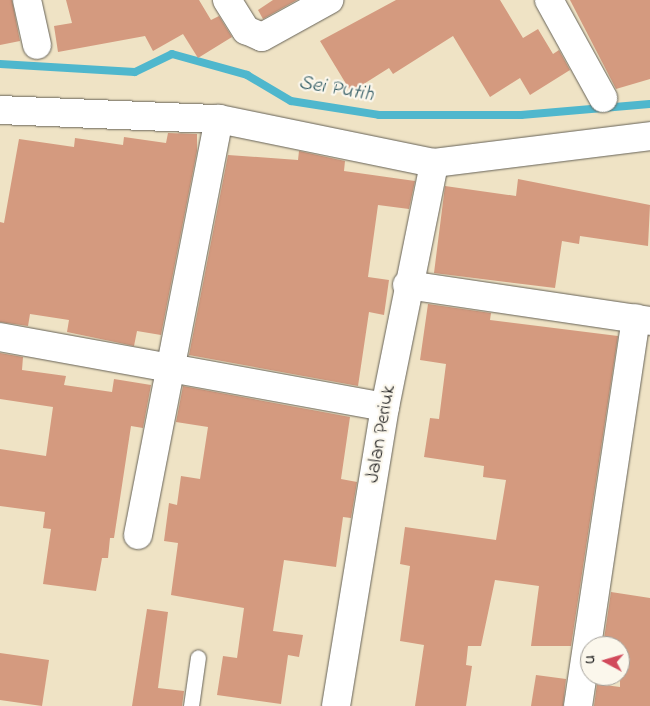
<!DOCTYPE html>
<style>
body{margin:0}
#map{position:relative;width:650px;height:706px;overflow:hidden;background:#efe3c5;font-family:"Indie Flower",sans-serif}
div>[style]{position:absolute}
.stream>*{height:8px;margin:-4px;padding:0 4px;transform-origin:4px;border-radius:4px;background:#4fb7cd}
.building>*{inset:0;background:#d49a7f}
.roads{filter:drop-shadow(0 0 1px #666257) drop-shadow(0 0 1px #666257)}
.service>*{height:15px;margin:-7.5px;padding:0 7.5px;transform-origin:7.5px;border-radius:7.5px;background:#fff}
.minor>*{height:28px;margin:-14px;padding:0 14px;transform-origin:14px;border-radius:14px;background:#fff}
span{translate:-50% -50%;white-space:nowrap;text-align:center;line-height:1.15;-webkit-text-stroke:4.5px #fbf7ec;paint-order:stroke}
.street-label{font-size:20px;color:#1c1c1c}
.water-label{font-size:21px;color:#305a63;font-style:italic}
.north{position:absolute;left:580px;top:636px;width:50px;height:50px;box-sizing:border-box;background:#fbf7ec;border:1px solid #a29f99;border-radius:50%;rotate:276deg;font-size:14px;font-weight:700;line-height:20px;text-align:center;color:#1c1c1c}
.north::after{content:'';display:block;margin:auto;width:18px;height:22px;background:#d1495b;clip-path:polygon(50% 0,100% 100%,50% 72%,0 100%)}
</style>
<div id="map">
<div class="stream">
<div style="left:0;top:64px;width:135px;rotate:3.4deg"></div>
<div style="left:135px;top:72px;width:41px;rotate:-25.9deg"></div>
<div style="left:172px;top:54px;width:78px;rotate:15.6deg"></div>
<div style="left:247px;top:75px;width:51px;rotate:30.6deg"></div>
<div style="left:291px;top:101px;width:89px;rotate:9deg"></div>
<div style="left:379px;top:115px;width:142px"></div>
<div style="left:521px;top:115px;width:129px;rotate:-4.9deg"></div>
</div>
<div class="building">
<div style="clip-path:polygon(0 0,12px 0,20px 41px,0 45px)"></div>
<div style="clip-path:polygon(66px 0,199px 0,211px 20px,219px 16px,232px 37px,198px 58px,183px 34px,153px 51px,145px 36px,58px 52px,54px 26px,72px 23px)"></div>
<div style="clip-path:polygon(273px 0,297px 0,263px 19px,258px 10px)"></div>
<div style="clip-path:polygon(396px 0,500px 0,523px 38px,538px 29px,553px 54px,559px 50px,570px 70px,530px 95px,520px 78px,490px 97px,453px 36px,393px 74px,389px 68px,351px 92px,320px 41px)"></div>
<div style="clip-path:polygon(570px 0,650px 0,650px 79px,616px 89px)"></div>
<div style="clip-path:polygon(168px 133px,197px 134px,197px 151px,161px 335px,137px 331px,134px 346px,67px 332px,69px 320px,30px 314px,28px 326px,0 322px,0 222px,4px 223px,19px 139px,74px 147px,75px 138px,123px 145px,124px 137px,166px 143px)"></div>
<div style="clip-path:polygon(299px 151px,345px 161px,344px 171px,415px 181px,409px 209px,378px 205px,368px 277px,389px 280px,384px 315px,369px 312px,358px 386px,189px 355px,228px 155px,298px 160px)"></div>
<div style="clip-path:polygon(518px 179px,650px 205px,648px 246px,580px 236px,579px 244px,562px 241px,555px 288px,434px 273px,445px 186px,516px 196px)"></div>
<div style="clip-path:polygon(428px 304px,491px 313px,490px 320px,618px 336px,571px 646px,531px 646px,539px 586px,495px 580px,481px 646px,468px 646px,466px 665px,472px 666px,466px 706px,415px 706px,424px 645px,400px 641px,410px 566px,400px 564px,405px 527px,496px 540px,506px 480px,483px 477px,484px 466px,424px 457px,430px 418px,439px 419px,446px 364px,420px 360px)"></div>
<div style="clip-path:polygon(0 353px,23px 357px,22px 370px,66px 376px,64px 385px,112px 392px,114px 379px,151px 385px,143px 428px,131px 426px,114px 538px,110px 538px,108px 558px,102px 558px,96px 591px,43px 584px,51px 529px,43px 528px,45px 512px,0 506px,0 449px,46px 456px,53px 407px,0 399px)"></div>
<div style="clip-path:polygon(183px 386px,350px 417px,341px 479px,357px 482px,351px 518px,343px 517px,336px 567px,284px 560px,273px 631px,303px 635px,299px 657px,288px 655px,281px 704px,217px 695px,223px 656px,237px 658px,244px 608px,171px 595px,178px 543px,164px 541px,169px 503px,177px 505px,181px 476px,200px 479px,208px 427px,176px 422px)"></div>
<div style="clip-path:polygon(611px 592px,650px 598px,650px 706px,594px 706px,597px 684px,620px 687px,620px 646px,603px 646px)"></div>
<div style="clip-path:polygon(147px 609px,168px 612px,158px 688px,184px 691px,182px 706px,132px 706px)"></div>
<div style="clip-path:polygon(0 653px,49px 660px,42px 706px,0 700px)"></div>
<div style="clip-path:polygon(536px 675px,566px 679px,563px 706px,531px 706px)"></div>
</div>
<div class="roads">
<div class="service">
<div style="left:191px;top:706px;width:49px;rotate:-81.9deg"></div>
</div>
<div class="minor">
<div style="left:27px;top:0;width:46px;rotate:77.5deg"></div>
<div style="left:227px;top:0;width:36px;rotate:58deg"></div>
<div style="left:246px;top:30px;width:17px;rotate:24deg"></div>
<div style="left:262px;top:37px;width:77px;rotate:-28.9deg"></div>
<div style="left:549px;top:0;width:112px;rotate:61.1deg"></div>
<div style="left:0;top:110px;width:219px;rotate:2.4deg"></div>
<div style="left:219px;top:119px;width:219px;rotate:11.6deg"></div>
<div style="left:434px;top:163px;width:218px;rotate:-7.1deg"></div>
<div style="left:407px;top:285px;width:246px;rotate:8.4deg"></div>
<div style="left:0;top:337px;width:391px;rotate:10.3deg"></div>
<div style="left:138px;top:535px;width:424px;rotate:-79deg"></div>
<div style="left:336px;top:706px;width:303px;rotate:-80.7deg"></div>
<div style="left:385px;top:407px;width:249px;rotate:-78.6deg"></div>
<div style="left:578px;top:706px;width:392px;rotate:-81.5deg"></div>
</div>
</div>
<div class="street-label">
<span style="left:381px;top:434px;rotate:-80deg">Jalan Periuk</span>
</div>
<div class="water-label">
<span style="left:336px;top:89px;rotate:10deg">Sei Putih</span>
</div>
<div class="north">U</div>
</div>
